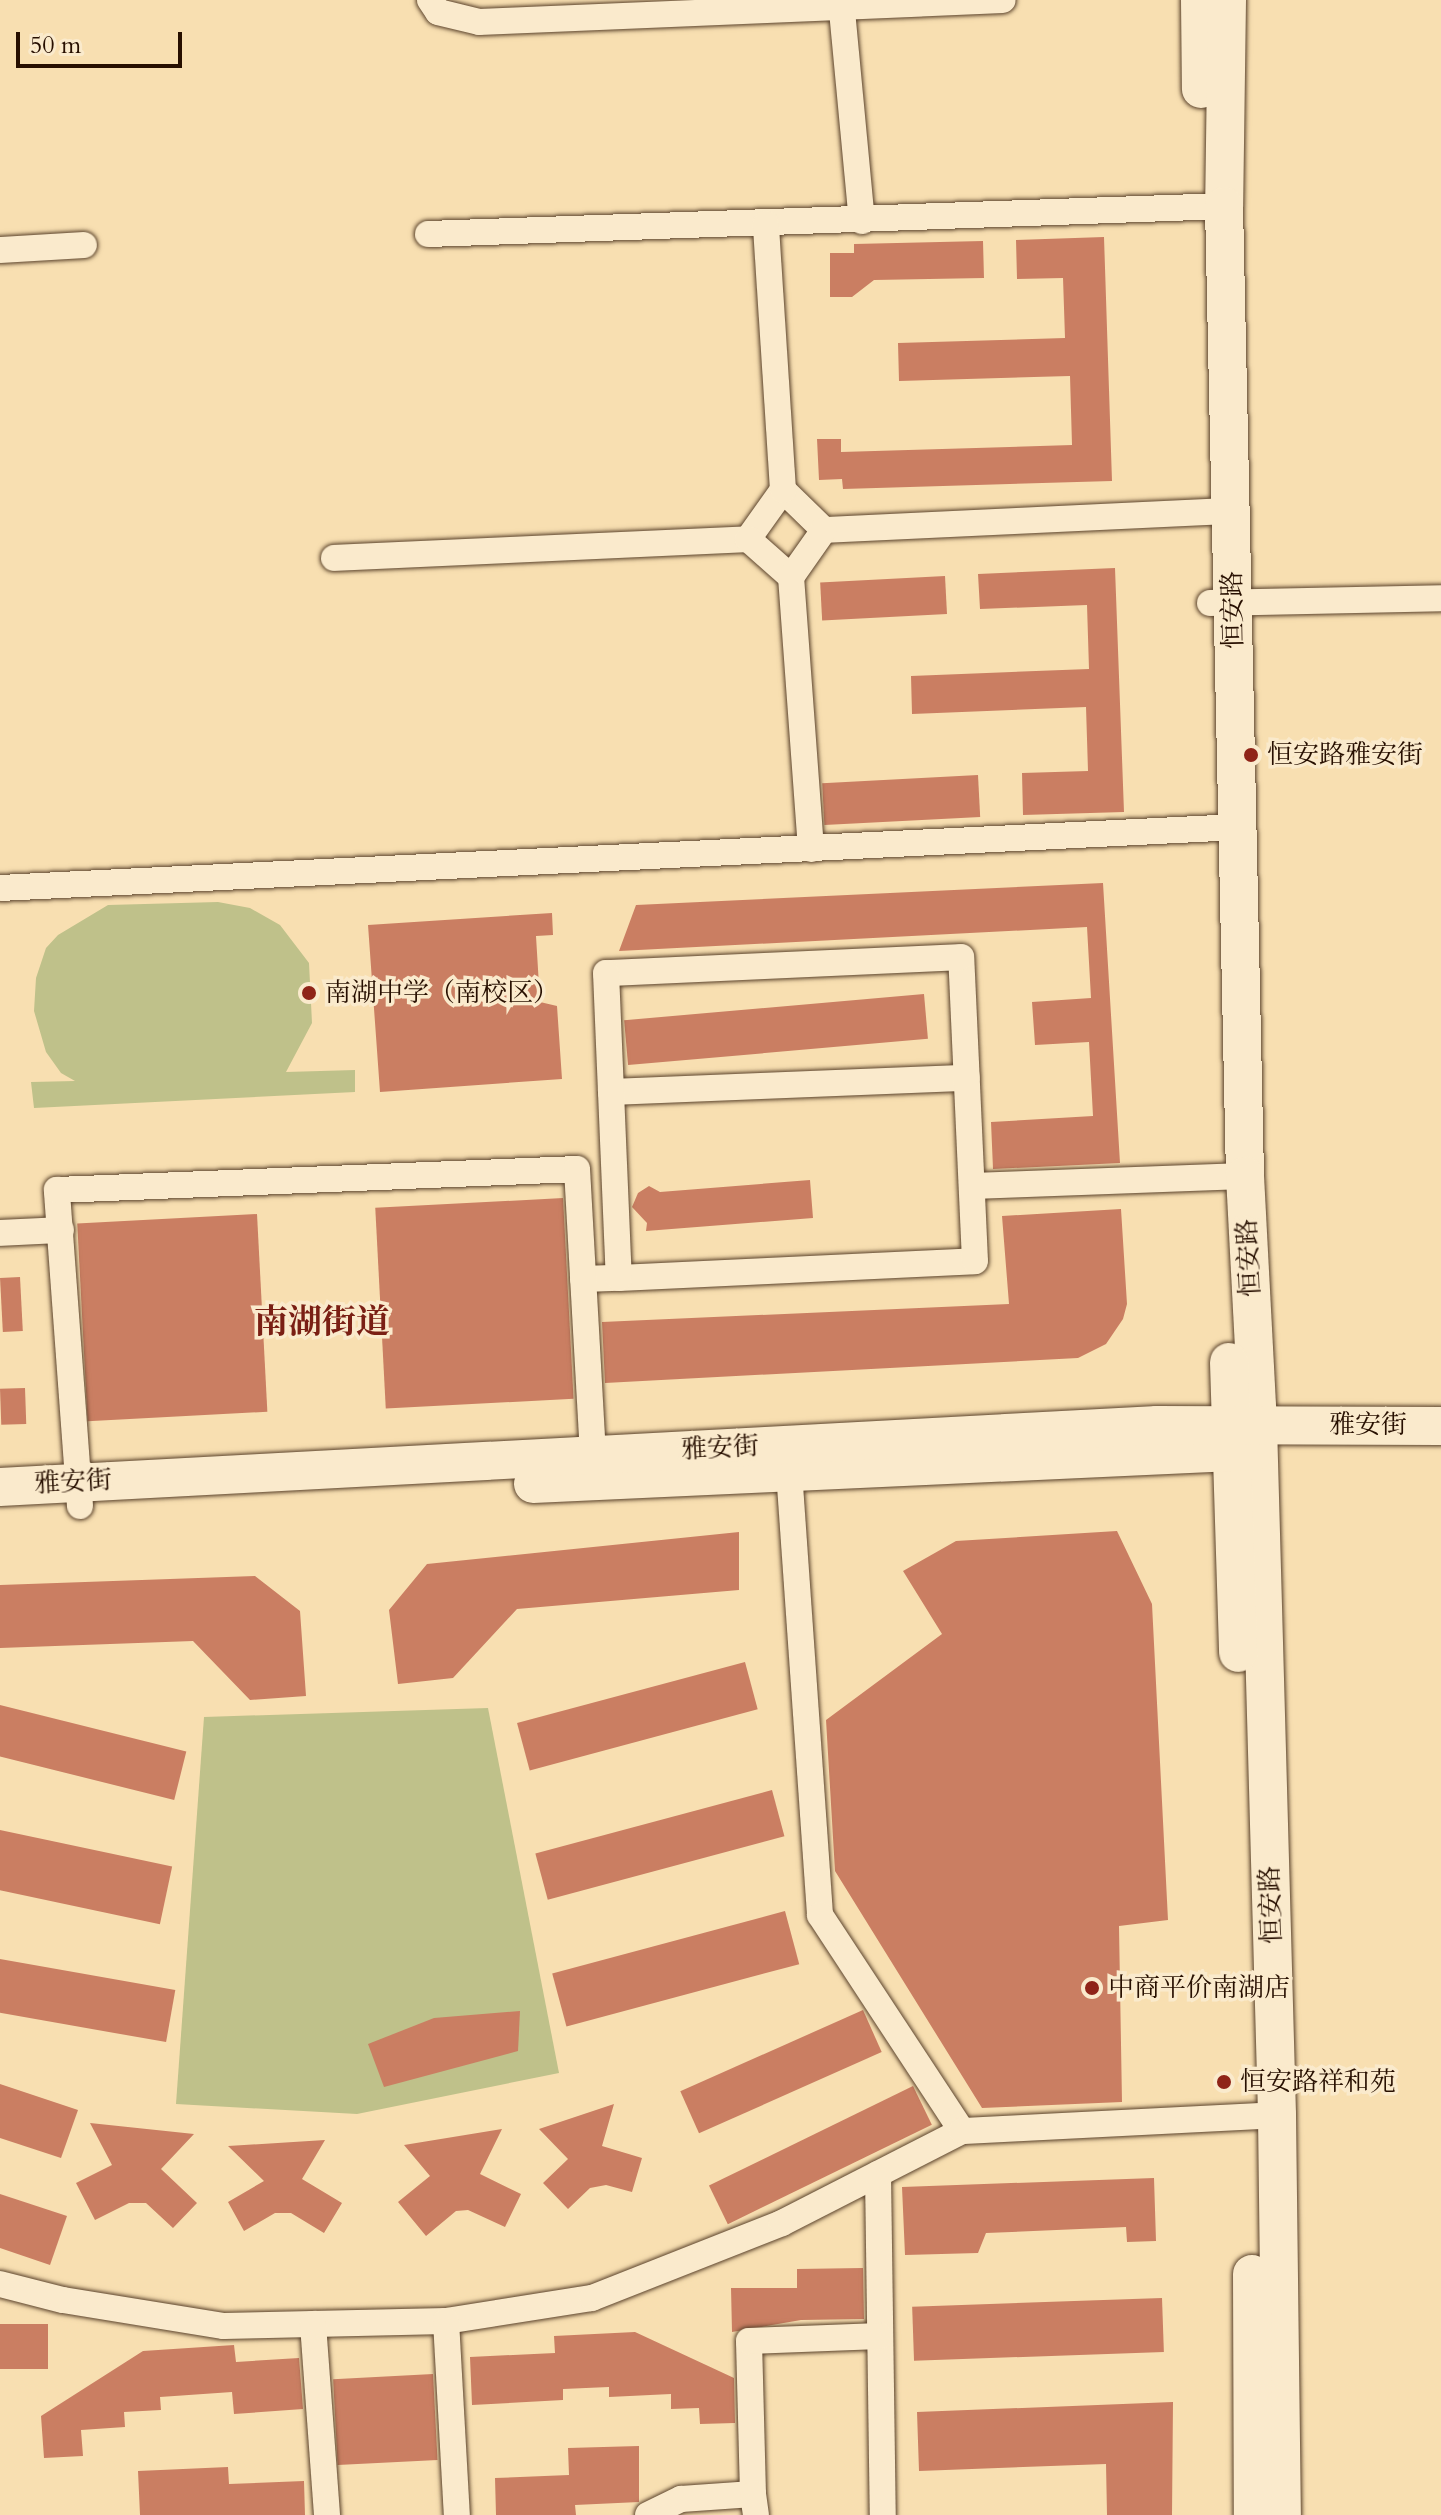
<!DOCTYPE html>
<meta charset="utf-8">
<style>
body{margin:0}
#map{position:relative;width:1441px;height:2515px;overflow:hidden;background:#f8dfb1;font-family:Cardo,"Noto Serif SC",serif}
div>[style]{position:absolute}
.green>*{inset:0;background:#bfc18a}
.building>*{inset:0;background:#ca7e62;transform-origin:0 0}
.roads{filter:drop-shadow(0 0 2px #5b432c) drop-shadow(0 0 2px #5b432c)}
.minor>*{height:26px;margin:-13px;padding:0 13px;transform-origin:13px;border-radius:13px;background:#faeacc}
.secondary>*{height:38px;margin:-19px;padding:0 19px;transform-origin:19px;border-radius:19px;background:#faeacc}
.dots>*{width:22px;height:22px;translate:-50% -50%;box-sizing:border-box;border:4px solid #faeacc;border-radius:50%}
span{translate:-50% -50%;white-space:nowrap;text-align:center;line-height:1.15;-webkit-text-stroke:7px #faeacc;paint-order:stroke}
.street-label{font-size:26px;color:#270f00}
.poi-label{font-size:26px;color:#270f00}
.left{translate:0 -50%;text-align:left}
.district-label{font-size:34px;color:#7a1f14;font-weight:700}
.scale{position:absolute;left:16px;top:32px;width:166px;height:36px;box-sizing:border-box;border:4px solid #270f00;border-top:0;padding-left:10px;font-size:24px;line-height:28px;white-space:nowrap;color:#270f00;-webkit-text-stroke:6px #faeacc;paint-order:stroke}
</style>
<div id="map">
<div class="green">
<div style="clip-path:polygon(218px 902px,250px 908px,280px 925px,309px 963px,312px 1023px,286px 1072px,355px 1070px,355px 1092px,34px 1108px,31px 1082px,75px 1081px,61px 1073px,46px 1052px,34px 1011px,36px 978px,46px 948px,58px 935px,108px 905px)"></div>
<div style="clip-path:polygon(488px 1708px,559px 2073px,357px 2114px,176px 2104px,204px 1717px)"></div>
</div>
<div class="building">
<div style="clip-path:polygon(1104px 237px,1112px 481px,843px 489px,842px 479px,819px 480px,817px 439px,841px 439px,841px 452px,1072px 445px,1070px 376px,899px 381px,898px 343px,1065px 338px,1063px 278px,1017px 279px,1016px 240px)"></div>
<div style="clip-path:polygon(983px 241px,984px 278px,874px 280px,852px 297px,830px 297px,830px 253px,854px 253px,854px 244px)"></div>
<div style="clip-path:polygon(1115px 568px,1124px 812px,1023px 815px,1022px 773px,1088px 771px,1086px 707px,912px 714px,911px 676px,1089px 669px,1087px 605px,980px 609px,978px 574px)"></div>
<div style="left:945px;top:576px;width:38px;height:125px;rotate:87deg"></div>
<div style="left:978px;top:775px;width:42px;height:156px;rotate:87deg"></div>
<div style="clip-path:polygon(1103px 883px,1120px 1163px,993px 1169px,991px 1122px,1093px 1116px,1089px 1042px,1035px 1045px,1032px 1002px,1091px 998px,1087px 927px,619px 951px,636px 905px)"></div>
<div style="clip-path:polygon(552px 913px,553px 935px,536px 936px,540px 1002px,557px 1006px,562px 1079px,380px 1092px,368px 925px)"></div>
<div style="left:924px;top:994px;width:45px;height:301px;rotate:85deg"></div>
<div style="clip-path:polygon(810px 1180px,813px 1218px,646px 1231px,647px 1223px,632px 1207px,638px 1193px,649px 1186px,660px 1192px)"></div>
<div style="left:563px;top:1198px;width:201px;height:188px;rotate:87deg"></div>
<div style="clip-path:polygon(1121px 1209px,1127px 1304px,1123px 1319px,1106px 1344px,1078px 1358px,605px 1383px,602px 1322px,1009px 1304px,1002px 1216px)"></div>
<div style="left:257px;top:1214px;width:198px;height:180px;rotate:87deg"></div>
<div style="left:20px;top:1277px;width:54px;height:20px;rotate:87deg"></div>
<div style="left:25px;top:1388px;width:36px;height:25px;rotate:88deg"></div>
<div style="clip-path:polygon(1117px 1531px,1152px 1604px,1168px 1920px,1119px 1926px,1122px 2102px,982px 2108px,835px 1871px,826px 1720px,942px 1634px,903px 1571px,956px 1541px)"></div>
<div style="clip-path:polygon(739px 1532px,739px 1590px,517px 1609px,453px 1678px,398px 1684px,389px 1610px,427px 1564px)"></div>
<div style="clip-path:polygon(255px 1576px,300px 1611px,306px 1696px,250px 1700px,193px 1641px,0 1648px,0 1585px)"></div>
<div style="left:745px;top:1662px;width:49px;height:236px;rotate:75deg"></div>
<div style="left:0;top:1705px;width:192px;height:50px;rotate:14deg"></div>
<div style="left:772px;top:1790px;width:48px;height:245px;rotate:75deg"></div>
<div style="left:0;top:1830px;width:176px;height:59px;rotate:12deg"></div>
<div style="left:785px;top:1911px;width:55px;height:241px;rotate:75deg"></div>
<div style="left:0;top:1959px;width:178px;height:53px;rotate:10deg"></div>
<div style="left:863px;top:2010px;width:46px;height:200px;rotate:66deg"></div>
<div style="clip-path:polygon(520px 2011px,518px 2051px,384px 2087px,368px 2044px,434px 2018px)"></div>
<div style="clip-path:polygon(0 2084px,78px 2110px,61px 2158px,0 2138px)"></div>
<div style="left:913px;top:2086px;width:43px;height:227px;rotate:64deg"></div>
<div style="clip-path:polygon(614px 2104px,602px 2146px,642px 2158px,632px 2192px,606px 2185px,590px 2188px,568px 2209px,543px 2183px,568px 2159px,539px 2129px)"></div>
<div style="clip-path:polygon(90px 2123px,194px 2134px,161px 2169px,197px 2203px,173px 2228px,146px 2203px,129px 2203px,95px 2220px,76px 2183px,112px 2165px)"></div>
<div style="clip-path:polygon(502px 2129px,480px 2174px,521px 2194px,505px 2227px,468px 2210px,456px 2211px,426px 2236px,398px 2202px,430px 2176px,404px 2145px)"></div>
<div style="clip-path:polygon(325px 2140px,302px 2179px,342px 2203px,324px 2233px,291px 2213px,275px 2213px,244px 2231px,228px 2202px,264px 2181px,228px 2146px)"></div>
<div style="clip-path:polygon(1154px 2178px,1156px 2241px,1127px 2242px,1126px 2227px,986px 2233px,978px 2253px,905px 2255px,902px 2187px)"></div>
<div style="clip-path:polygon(0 2194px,67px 2216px,50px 2265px,0 2248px)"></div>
<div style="clip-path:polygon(863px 2268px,864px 2319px,801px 2320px,732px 2332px,731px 2288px,797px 2288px,797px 2269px)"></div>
<div style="left:1162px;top:2298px;width:54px;height:250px;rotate:88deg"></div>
<div style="left:0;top:2324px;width:48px;height:45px"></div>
<div style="clip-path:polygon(635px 2332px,734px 2378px,735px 2423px,700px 2424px,699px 2408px,671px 2409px,671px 2394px,609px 2397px,609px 2387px,563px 2389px,563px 2400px,472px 2405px,470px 2357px,555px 2353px,554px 2336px)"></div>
<div style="clip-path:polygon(234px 2345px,236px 2362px,299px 2358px,303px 2409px,234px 2414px,232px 2392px,160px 2397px,161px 2410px,124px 2412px,125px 2427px,81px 2430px,83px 2456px,44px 2458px,41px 2416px,143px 2351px)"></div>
<div style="left:433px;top:2374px;width:86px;height:100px;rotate:87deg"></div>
<div style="clip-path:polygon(1173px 2402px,1172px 2515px,1107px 2515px,1106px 2464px,919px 2471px,917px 2412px)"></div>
<div style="clip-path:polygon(639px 2446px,639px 2502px,575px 2505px,576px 2515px,496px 2515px,495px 2478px,569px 2475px,568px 2448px)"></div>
<div style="clip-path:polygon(228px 2467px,229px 2484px,304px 2481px,305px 2515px,140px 2515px,138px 2471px)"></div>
</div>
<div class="roads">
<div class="minor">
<div style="left:430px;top:0;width:14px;rotate:56deg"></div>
<div style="left:438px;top:12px;width:42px;rotate:13.7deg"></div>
<div style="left:479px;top:22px;width:524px;rotate:-2.4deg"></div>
<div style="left:841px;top:0;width:222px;rotate:84.6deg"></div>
<div style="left:428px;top:234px;width:796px;rotate:-2.01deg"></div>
<div style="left:0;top:250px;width:84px;rotate:-3.4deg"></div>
<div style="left:783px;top:490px;width:57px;rotate:44.3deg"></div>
<div style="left:824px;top:530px;width:407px;rotate:-2.7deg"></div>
<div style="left:748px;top:539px;width:60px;rotate:-54.5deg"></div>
<div style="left:783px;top:490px;width:267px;rotate:-93.7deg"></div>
<div style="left:334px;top:558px;width:414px;rotate:-2.6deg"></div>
<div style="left:748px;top:539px;width:57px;rotate:41.5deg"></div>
<div style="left:1210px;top:603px;width:231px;rotate:-1.2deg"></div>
<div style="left:811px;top:849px;width:273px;rotate:-94.2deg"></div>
<div style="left:791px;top:577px;width:57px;rotate:-54.9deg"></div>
<div style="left:0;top:888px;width:1240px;rotate:-2.82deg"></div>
<div style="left:611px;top:1092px;width:356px;rotate:-2.3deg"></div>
<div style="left:972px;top:1186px;width:273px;rotate:-2.1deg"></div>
<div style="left:0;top:1233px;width:61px;rotate:-2.8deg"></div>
<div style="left:583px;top:1279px;width:36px;rotate:-2deg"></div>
<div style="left:619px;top:1278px;width:356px;rotate:-2.7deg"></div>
<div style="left:975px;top:1261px;width:304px;rotate:-92.6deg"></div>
<div style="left:961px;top:957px;width:355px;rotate:177.4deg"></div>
<div style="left:606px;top:973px;width:305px;rotate:87.6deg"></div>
<div style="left:789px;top:1471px;width:445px;rotate:86deg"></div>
<div style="left:820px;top:1915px;width:258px;rotate:56.7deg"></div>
<div style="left:80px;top:1506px;width:317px;rotate:-94.2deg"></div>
<div style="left:57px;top:1190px;width:520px;rotate:-2.31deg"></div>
<div style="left:577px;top:1169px;width:301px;rotate:86.8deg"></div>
<div style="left:878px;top:2174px;width:341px;rotate:89.2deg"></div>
<div style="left:0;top:2284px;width:65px;rotate:14.3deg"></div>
<div style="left:63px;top:2300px;width:163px;rotate:9.2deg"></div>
<div style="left:224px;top:2326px;width:222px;rotate:-1.3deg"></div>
<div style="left:446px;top:2321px;width:148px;rotate:-9deg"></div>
<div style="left:592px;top:2298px;width:204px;rotate:-21.5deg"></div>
<div style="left:782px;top:2223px;width:202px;rotate:-27.1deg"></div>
<div style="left:962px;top:2131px;width:315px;rotate:-2.9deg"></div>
<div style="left:446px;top:2321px;width:194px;rotate:86.8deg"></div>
<div style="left:313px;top:2324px;width:192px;rotate:85.8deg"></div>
<div style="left:753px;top:2494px;width:153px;rotate:-91.5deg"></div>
<div style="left:749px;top:2341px;width:131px;rotate:-2.2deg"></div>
<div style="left:648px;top:2515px;width:37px;rotate:-26deg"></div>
<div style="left:681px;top:2499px;width:72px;rotate:-4deg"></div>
<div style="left:753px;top:2494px;width:21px;rotate:82deg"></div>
</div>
<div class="secondary">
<div style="left:1200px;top:0;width:89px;rotate:89.4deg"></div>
<div style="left:1227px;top:0;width:206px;rotate:90.8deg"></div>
<div style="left:1224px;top:206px;width:970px;rotate:88.76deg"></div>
<div style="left:1245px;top:1176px;width:249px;rotate:87deg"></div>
<div style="left:1258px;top:1425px;width:690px;rotate:88.42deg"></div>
<div style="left:1277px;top:2115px;width:400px;rotate:89.3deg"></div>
<div style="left:1229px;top:1362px;width:291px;rotate:88.2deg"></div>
<div style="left:533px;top:1484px;width:722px;rotate:-2.62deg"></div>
<div style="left:0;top:1487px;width:1159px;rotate:-3.07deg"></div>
<div style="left:1157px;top:1425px;width:284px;rotate:0.2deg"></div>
<div style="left:1252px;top:2274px;width:241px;rotate:89.8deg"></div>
</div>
</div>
<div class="dots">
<div style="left:1251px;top:755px;background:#8f2418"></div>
<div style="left:309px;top:993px;background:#8f2418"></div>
<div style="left:1092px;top:1988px;background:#8f2418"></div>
<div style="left:1224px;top:2082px;background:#8f2418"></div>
</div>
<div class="street-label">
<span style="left:1233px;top:610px;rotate:-91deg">恒安路</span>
<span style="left:1249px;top:1258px;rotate:-93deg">恒安路</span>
<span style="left:1368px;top:1425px">雅安街</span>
<span style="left:720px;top:1448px;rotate:-3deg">雅安街</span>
<span style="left:73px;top:1482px;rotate:-3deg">雅安街</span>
<span style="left:1271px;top:1905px;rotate:-92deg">恒安路</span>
</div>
<div class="poi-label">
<span class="left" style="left:1267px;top:755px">恒安路雅安街</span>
<span class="left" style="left:325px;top:993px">南湖中学（南校区）</span>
<span class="left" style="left:1108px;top:1988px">中商平价南湖店</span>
<span class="left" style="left:1240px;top:2082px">恒安路祥和苑</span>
</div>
<div class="district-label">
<span style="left:322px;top:1323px">南湖街道</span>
</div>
<div class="scale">50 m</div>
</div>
